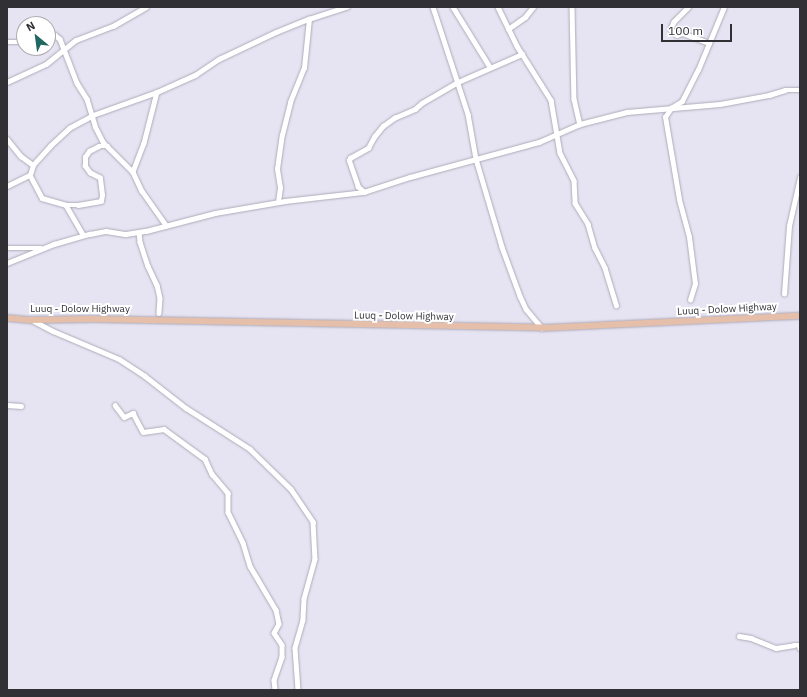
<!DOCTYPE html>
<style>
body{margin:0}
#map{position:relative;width:807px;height:697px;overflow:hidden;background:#e6e3f2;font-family:"IBM Plex Sans",sans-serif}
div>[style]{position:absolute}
.roads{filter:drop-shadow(0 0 1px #aeabb9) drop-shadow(0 0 1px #aeabb9)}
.minor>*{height:4.5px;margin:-2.25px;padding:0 2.25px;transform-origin:2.25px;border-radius:2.25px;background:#fff}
.major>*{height:6px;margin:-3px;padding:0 3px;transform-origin:3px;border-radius:3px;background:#e5bfaa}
span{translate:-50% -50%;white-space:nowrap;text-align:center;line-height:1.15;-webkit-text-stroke:4px #fff;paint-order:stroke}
.street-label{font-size:10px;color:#313035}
.frame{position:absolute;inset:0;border:8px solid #313035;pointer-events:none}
.north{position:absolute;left:16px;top:16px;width:40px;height:40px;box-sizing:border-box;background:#fff;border:1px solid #adacae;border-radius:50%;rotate:331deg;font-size:11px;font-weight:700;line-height:16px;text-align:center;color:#313035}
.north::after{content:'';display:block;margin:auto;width:14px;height:18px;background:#1e6861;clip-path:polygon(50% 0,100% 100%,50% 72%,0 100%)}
.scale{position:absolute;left:661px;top:24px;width:71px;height:18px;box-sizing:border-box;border:2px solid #313035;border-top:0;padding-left:5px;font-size:12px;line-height:14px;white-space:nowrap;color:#313035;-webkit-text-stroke:3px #fff;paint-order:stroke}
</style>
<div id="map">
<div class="roads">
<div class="minor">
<div style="left:433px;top:7px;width:113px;rotate:71.9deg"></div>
<div style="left:468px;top:114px;width:46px;rotate:79.9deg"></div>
<div style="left:476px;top:159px;width:92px;rotate:73.5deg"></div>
<div style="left:502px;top:247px;width:52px;rotate:69.8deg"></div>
<div style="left:520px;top:296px;width:14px;rotate:65deg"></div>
<div style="left:526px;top:309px;width:25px;rotate:50deg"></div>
<div style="left:453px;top:7px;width:70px;rotate:58.3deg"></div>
<div style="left:498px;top:7px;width:43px;rotate:64deg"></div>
<div style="left:517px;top:46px;width:64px;rotate:57.8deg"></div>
<div style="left:551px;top:100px;width:54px;rotate:80.4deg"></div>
<div style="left:560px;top:153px;width:31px;rotate:63deg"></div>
<div style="left:574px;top:181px;width:22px;rotate:87deg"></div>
<div style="left:575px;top:203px;width:25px;rotate:58deg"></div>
<div style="left:588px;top:224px;width:25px;rotate:74deg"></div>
<div style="left:595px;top:248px;width:22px;rotate:63deg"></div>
<div style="left:605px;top:268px;width:39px;rotate:73deg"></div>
<div style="left:572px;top:7px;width:92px;rotate:88.8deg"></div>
<div style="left:574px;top:99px;width:26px;rotate:77deg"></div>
<div style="left:689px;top:7px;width:21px;rotate:135deg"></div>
<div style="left:674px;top:22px;width:8px;rotate:113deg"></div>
<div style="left:671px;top:29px;width:8px;rotate:45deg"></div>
<div style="left:677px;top:35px;width:5px;rotate:-22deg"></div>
<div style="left:682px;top:33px;width:29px;rotate:20deg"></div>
<div style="left:508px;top:29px;width:21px;rotate:-35deg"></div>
<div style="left:525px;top:17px;width:13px;rotate:-51deg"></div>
<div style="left:48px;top:34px;width:7px;rotate:8deg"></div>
<div style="left:55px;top:35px;width:6px;rotate:39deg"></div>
<div style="left:60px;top:39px;width:47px;rotate:68.9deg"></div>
<div style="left:77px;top:83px;width:19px;rotate:58deg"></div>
<div style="left:87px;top:99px;width:28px;rotate:73deg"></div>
<div style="left:95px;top:126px;width:18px;rotate:63deg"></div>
<div style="left:103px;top:142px;width:42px;rotate:45deg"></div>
<div style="left:7px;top:42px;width:17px"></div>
<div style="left:7px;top:82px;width:43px;rotate:-24.8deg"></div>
<div style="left:46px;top:64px;width:38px;rotate:-39deg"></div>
<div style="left:76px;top:40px;width:40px;rotate:-21deg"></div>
<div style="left:113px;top:26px;width:38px;rotate:-30deg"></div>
<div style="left:157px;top:92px;width:53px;rotate:104.3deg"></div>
<div style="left:144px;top:143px;width:31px;rotate:111deg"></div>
<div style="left:133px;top:172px;width:21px;rotate:65deg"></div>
<div style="left:142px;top:191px;width:42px;rotate:54.8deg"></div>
<div style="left:7px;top:139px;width:22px;rotate:51deg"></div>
<div style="left:21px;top:156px;width:15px;rotate:37deg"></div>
<div style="left:30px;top:175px;width:26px;rotate:62deg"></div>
<div style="left:42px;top:198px;width:25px;rotate:16deg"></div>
<div style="left:66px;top:205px;width:34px;rotate:60deg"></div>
<div style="left:7px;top:186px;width:25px;rotate:-26deg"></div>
<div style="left:30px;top:175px;width:10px;rotate:-73deg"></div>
<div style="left:33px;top:165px;width:25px;rotate:-48deg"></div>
<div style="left:50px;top:146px;width:26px;rotate:-43deg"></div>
<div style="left:69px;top:128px;width:27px;rotate:-28deg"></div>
<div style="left:93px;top:115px;width:68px;rotate:-19.8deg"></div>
<div style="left:157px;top:92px;width:42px;rotate:-24.1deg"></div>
<div style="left:195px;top:75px;width:29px;rotate:-34deg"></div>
<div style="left:219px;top:59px;width:63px;rotate:-25.3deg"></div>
<div style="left:276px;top:32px;width:35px;rotate:-22deg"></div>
<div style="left:309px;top:19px;width:40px;rotate:-18deg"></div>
<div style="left:364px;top:192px;width:8px;rotate:-140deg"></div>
<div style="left:358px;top:187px;width:28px;rotate:-109deg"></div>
<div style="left:349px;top:161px;width:3px;rotate:-72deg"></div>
<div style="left:350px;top:158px;width:21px;rotate:-29deg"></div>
<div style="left:368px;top:148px;width:13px;rotate:-61deg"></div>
<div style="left:374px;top:137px;width:14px;rotate:-51deg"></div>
<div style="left:383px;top:126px;width:14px;rotate:-36deg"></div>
<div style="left:394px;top:118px;width:23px;rotate:-23deg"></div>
<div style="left:415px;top:109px;width:9px;rotate:-41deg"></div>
<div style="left:422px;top:103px;width:42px;rotate:-30.3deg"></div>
<div style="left:458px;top:82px;width:70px;rotate:-23.6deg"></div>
<div style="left:278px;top:202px;width:14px;rotate:-82deg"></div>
<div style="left:280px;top:188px;width:19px;rotate:-99deg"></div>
<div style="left:277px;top:169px;width:34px;rotate:-82deg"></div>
<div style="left:282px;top:135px;width:34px;rotate:-76deg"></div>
<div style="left:290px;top:102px;width:37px;rotate:-68deg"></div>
<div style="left:304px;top:68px;width:49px;rotate:-84.2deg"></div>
<div style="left:66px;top:205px;width:12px"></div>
<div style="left:78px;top:205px;width:23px;rotate:-10deg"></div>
<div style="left:101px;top:201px;width:6px;rotate:-81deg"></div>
<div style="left:102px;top:195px;width:17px;rotate:-97deg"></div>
<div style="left:100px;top:178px;width:11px;rotate:-153deg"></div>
<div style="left:90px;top:173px;width:9px;rotate:-126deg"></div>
<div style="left:85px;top:166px;width:9px;rotate:-90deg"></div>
<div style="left:85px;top:157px;width:7px;rotate:-56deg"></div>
<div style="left:89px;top:151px;width:11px;rotate:-27deg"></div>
<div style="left:99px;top:146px;width:9px"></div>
<div style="left:139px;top:232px;width:10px;rotate:84deg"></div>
<div style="left:140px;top:242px;width:25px;rotate:72deg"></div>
<div style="left:148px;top:266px;width:21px;rotate:65deg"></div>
<div style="left:157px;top:285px;width:13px;rotate:77deg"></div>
<div style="left:160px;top:298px;width:15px;rotate:94deg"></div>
<div style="left:7px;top:248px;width:34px"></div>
<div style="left:7px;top:263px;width:51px;rotate:-22deg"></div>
<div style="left:54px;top:244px;width:37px;rotate:-16deg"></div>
<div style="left:90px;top:234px;width:16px;rotate:-11deg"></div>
<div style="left:106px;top:231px;width:20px;rotate:9deg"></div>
<div style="left:126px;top:234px;width:20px;rotate:-9deg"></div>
<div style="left:146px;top:231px;width:71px;rotate:-14.6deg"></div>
<div style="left:215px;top:213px;width:71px;rotate:-9.7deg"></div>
<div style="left:285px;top:201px;width:80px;rotate:-6.5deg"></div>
<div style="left:364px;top:192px;width:48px;rotate:-18.1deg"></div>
<div style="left:410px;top:177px;width:134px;rotate:-15.2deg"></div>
<div style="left:539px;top:142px;width:45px;rotate:-23.7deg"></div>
<div style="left:580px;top:124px;width:49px;rotate:-14.3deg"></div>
<div style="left:627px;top:112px;width:93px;rotate:-4.9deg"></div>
<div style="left:720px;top:104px;width:50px;rotate:-10.4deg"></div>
<div style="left:769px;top:95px;width:17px;rotate:-17deg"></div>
<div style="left:785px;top:90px;width:15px"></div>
<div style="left:784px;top:294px;width:68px;rotate:-85.8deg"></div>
<div style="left:789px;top:226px;width:50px;rotate:-77.3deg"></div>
<div style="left:690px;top:300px;width:17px;rotate:-73deg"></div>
<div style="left:695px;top:284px;width:47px;rotate:-97.3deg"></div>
<div style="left:689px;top:237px;width:39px;rotate:-105deg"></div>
<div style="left:679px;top:199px;width:83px;rotate:-99.7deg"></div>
<div style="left:665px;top:117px;width:11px;rotate:-56deg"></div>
<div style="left:671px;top:108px;width:13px;rotate:-32deg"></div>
<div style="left:682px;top:101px;width:35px;rotate:-63deg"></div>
<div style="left:698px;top:70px;width:68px;rotate:-67.6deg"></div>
<div style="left:34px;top:321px;width:21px;rotate:28deg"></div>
<div style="left:53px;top:331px;width:72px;rotate:23deg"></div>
<div style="left:119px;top:359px;width:31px;rotate:33deg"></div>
<div style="left:145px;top:376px;width:52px;rotate:38deg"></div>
<div style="left:186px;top:408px;width:76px;rotate:32.6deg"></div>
<div style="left:250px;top:449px;width:57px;rotate:44.3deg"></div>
<div style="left:291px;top:489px;width:40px;rotate:56deg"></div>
<div style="left:313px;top:522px;width:37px;rotate:87deg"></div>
<div style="left:315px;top:559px;width:41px;rotate:105.4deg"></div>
<div style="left:304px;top:599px;width:21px;rotate:93deg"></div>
<div style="left:303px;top:620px;width:29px;rotate:106deg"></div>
<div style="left:295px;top:648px;width:42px;rotate:85.9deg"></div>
<div style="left:7px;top:405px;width:14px;rotate:4deg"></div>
<div style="left:115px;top:405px;width:15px;rotate:53deg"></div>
<div style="left:124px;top:417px;width:10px;rotate:-24deg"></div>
<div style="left:133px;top:413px;width:21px;rotate:62deg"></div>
<div style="left:143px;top:432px;width:21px;rotate:-8deg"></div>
<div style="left:164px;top:429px;width:51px;rotate:36.2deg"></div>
<div style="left:205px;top:459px;width:17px;rotate:65deg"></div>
<div style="left:212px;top:474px;width:25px;rotate:50deg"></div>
<div style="left:228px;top:493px;width:19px;rotate:90deg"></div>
<div style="left:228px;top:512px;width:34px;rotate:64deg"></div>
<div style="left:243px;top:543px;width:24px;rotate:73deg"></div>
<div style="left:250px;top:566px;width:51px;rotate:59.4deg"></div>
<div style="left:276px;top:610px;width:14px;rotate:78deg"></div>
<div style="left:279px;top:624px;width:10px;rotate:119deg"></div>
<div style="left:274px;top:633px;width:14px;rotate:56deg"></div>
<div style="left:282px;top:645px;width:12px;rotate:90deg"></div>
<div style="left:282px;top:657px;width:24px;rotate:109deg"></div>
<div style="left:274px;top:680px;width:10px;rotate:84deg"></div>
<div style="left:739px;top:636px;width:12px;rotate:9deg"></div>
<div style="left:751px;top:638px;width:27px;rotate:22deg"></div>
<div style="left:776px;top:648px;width:18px;rotate:-9deg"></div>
<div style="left:794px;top:645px;width:5px"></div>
<div style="left:799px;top:645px;width:3px;rotate:72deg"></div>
</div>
<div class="major">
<div style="left:7px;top:318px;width:25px;rotate:5deg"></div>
<div style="left:32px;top:320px;width:61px;rotate:-0.9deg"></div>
<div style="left:93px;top:319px;width:449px;rotate:1.1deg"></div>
<div style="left:542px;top:328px;width:258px;rotate:-2.7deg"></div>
</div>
</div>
<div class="street-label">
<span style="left:80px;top:309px">Luuq - Dolow Highway</span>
<span style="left:727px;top:309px;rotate:-3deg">Luuq - Dolow Highway</span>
<span style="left:404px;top:316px;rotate:1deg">Luuq - Dolow Highway</span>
</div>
<div class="frame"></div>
<div class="north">N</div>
<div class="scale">100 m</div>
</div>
